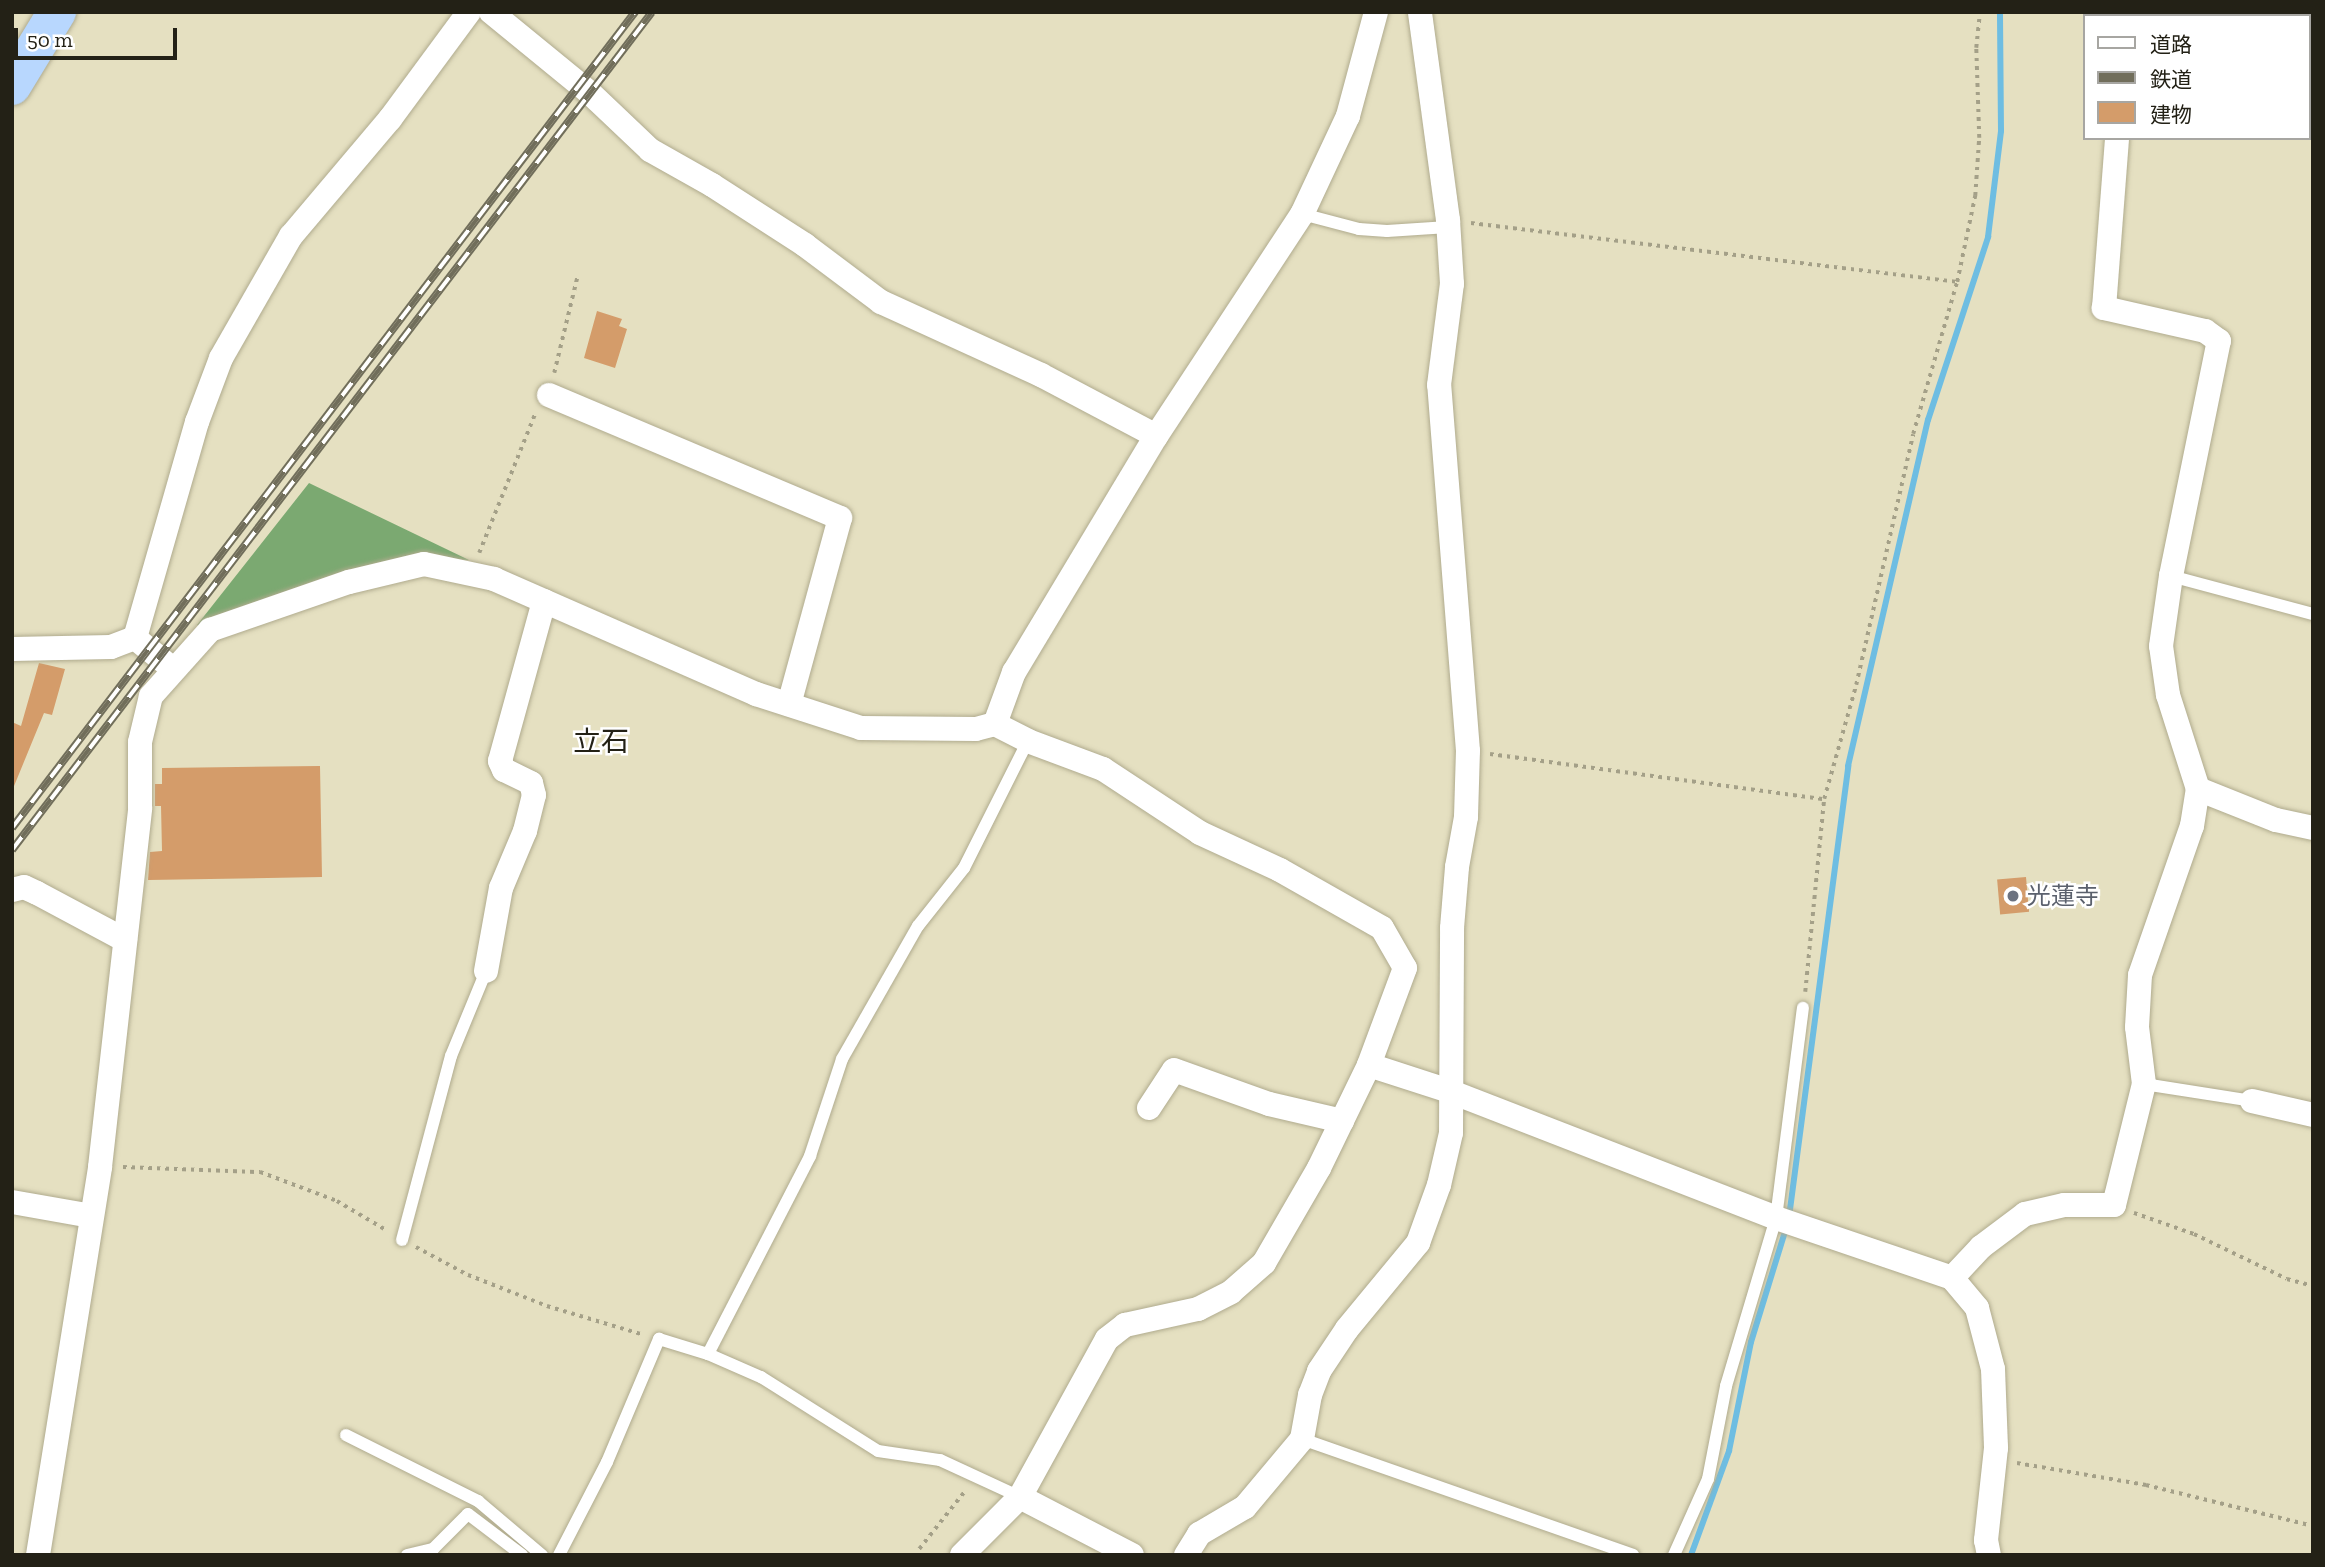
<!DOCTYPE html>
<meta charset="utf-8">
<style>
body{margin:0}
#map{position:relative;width:2325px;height:1567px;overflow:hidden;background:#e5e0c1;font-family:"Zilla Slab","Noto Sans JP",serif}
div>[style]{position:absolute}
.forest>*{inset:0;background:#7ba971}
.stream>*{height:6px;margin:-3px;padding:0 3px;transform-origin:3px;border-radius:3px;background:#6ebde2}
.building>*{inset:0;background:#d49c6a;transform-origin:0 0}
.path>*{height:3.5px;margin-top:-1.75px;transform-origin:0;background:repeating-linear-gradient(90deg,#a4a088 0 3.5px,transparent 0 8.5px)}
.roads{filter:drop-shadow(0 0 2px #b0ab8e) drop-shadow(0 0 2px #b0ab8e)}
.service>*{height:12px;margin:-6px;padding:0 6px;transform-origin:6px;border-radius:6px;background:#fff}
.minor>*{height:24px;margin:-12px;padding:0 12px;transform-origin:12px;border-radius:12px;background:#fff}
.trunk>*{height:38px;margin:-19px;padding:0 19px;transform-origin:19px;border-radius:19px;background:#b8d7fe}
.rail>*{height:8px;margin-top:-4px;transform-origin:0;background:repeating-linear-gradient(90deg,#fff 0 16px,#716e5b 0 32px);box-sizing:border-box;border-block:2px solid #716e5b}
.dots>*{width:19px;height:19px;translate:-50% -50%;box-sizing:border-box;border:4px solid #fff;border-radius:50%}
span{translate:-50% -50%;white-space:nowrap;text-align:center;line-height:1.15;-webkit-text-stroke:5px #fff;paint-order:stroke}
.worship-label{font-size:24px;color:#5b616d}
.left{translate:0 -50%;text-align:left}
.quarter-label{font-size:28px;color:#232116}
.frame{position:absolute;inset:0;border:14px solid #232116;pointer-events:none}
.legend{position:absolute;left:2083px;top:14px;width:228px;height:126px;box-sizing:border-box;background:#fff;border:2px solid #a7a6a2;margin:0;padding:9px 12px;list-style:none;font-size:21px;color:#232116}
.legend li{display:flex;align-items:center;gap:14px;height:35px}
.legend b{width:35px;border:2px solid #a7a6a2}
.scale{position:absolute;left:14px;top:28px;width:163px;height:32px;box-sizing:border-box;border:4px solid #232116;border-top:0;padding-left:9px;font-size:21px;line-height:24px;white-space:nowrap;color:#232116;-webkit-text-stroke:5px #fff;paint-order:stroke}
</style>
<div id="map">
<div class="forest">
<div style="clip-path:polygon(309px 483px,469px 560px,448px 559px,203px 628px,197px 625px)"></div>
</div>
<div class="stream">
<div style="left:1789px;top:1217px;width:455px;rotate:-82.5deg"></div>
<div style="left:1848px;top:766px;width:355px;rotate:-77deg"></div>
<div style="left:1928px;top:420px;width:193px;rotate:-71.8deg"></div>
<div style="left:1988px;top:237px;width:107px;rotate:-83deg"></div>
<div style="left:2001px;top:131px;width:119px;rotate:-90.5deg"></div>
<div style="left:1691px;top:1555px;width:111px;rotate:-69.9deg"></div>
<div style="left:1729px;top:1451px;width:111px;rotate:-78.6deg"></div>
<div style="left:1751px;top:1342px;width:119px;rotate:-72.9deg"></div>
</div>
<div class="building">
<div style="clip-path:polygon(597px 311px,622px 319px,619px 326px,627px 329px,615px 368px,584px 358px)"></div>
<div style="clip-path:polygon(39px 663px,65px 669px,52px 715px,44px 713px,12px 791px,12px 722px,21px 726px)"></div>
<div style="clip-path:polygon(320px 766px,322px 877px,148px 880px,150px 852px,162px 851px,161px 806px,155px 806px,155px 784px,162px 784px,162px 768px)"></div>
<div style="left:2026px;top:877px;width:35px;height:29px;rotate:85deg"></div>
</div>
<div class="path">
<div style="left:1471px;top:223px;width:490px;rotate:6.9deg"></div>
<div style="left:554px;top:373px;width:98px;rotate:-76.4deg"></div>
<div style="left:479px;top:553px;width:150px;rotate:-68.1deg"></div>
<div style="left:1490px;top:754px;width:337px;rotate:7.7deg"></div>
<div style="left:1805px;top:992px;width:194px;rotate:-84.4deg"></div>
<div style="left:1824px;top:799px;width:118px;rotate:-74.3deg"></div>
<div style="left:1856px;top:685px;width:257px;rotate:-77.2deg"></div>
<div style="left:1913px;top:434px;width:158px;rotate:-73.9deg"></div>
<div style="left:1957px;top:282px;width:88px;rotate:-78.2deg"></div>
<div style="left:1975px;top:196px;width:58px;rotate:-86.1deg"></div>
<div style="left:1979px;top:138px;width:90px;rotate:-91.9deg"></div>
<div style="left:1976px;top:48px;width:36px;rotate:-84deg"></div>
<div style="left:123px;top:1167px;width:137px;rotate:2.1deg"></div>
<div style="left:260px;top:1172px;width:82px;rotate:20.6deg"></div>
<div style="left:337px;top:1201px;width:59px;rotate:30.5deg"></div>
<div style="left:2134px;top:1213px;width:64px;rotate:19.3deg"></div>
<div style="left:2194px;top:1234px;width:103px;rotate:25.8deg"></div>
<div style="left:2287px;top:1279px;width:27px;rotate:15deg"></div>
<div style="left:416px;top:1247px;width:59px;rotate:28.3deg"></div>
<div style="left:468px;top:1275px;width:85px;rotate:21.4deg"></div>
<div style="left:547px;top:1306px;width:101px;rotate:16.6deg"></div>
<div style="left:2017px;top:1463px;width:131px;rotate:9.7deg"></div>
<div style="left:2146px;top:1485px;width:172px;rotate:13.8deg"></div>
<div style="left:919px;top:1549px;width:74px;rotate:-51.6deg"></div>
</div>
<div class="roads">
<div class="service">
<div style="left:1302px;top:214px;width:59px;rotate:14.7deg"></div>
<div style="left:1359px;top:229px;width:28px;rotate:4deg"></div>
<div style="left:1387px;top:231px;width:61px;rotate:-3.8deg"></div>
<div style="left:2171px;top:576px;width:147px;rotate:15deg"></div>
<div style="left:2144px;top:1084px;width:109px;rotate:8.9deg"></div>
<div style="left:402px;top:1240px;width:190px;rotate:-75.1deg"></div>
<div style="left:451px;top:1056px;width:92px;rotate:-67.6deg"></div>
<div style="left:708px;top:1354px;width:223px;rotate:-62.7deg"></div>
<div style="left:810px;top:1156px;width:102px;rotate:-71.7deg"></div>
<div style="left:842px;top:1059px;width:153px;rotate:-60.3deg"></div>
<div style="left:918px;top:926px;width:74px;rotate:-51.6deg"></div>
<div style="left:964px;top:868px;width:142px;rotate:-63.3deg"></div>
<div style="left:346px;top:1435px;width:148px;rotate:26.6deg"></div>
<div style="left:478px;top:1501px;width:84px;rotate:40.2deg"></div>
<div style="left:1302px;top:1439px;width:351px;rotate:19.3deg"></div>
<div style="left:407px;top:1555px;width:27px;rotate:-13deg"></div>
<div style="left:433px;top:1549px;width:49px;rotate:-45deg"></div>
<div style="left:468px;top:1514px;width:68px;rotate:37.2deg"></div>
<div style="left:559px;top:1555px;width:105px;rotate:-62.7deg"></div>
<div style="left:607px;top:1462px;width:134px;rotate:-67.1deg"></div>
<div style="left:659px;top:1339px;width:51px;rotate:17deg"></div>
<div style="left:708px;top:1354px;width:58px;rotate:23.5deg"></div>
<div style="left:761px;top:1377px;width:138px;rotate:32.3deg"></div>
<div style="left:878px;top:1451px;width:63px;rotate:8.3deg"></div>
<div style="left:940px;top:1460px;width:88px;rotate:24.8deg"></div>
<div style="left:1674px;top:1555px;width:83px;rotate:-65.9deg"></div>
<div style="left:1708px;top:1479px;width:95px;rotate:-79deg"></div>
<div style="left:1726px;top:1386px;width:175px;rotate:-73.4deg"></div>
<div style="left:1776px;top:1218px;width:212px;rotate:-82.7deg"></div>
</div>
<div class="minor">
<div style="left:491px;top:12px;width:128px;rotate:39.3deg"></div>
<div style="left:590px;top:93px;width:83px;rotate:43.5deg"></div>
<div style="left:650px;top:150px;width:71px;rotate:29.4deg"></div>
<div style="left:712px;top:185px;width:111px;rotate:32.8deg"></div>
<div style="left:805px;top:245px;width:95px;rotate:36.9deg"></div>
<div style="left:881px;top:302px;width:176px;rotate:24.5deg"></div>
<div style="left:1041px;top:375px;width:130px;rotate:27.9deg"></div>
<div style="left:1376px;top:12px;width:108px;rotate:105.1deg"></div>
<div style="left:1348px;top:116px;width:108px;rotate:115.1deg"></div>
<div style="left:1302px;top:214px;width:266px;rotate:123.3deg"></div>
<div style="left:1156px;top:436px;width:275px;rotate:121deg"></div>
<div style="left:1014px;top:672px;width:55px;rotate:110.1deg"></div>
<div style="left:995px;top:724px;width:37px;rotate:27deg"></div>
<div style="left:1028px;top:741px;width:80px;rotate:20.5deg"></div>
<div style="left:1103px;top:769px;width:116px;rotate:33.4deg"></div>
<div style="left:1200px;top:833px;width:88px;rotate:24.8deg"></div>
<div style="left:1280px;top:870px;width:117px;rotate:29.6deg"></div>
<div style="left:1382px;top:928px;width:46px;rotate:60.1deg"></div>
<div style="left:1405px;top:968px;width:103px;rotate:110.4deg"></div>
<div style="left:1369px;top:1065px;width:84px;rotate:18deg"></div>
<div style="left:1449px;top:1091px;width:351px;rotate:21.2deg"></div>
<div style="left:1776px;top:1218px;width:186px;rotate:18.8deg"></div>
<div style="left:1952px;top:1278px;width:39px;rotate:50deg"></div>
<div style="left:1977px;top:1308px;width:63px;rotate:75.3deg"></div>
<div style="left:1993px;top:1369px;width:79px;rotate:87.8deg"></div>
<div style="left:1996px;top:1448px;width:93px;rotate:96.2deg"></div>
<div style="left:1986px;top:1540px;width:15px;rotate:79deg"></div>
<div style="left:2135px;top:16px;width:4px;rotate:-90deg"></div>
<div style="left:549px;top:395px;width:316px;rotate:22.9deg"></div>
<div style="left:840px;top:518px;width:193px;rotate:105.3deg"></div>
<div style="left:135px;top:638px;width:225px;rotate:-74deg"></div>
<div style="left:197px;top:422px;width:68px;rotate:-69.4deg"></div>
<div style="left:221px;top:358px;width:141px;rotate:-60.2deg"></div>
<div style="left:291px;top:236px;width:153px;rotate:-49.8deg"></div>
<div style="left:390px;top:119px;width:133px;rotate:-53.6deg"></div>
<div style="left:135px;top:638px;width:49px;rotate:39.2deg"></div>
<div style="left:12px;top:649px;width:99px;rotate:-1.2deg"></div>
<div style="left:111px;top:647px;width:26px;rotate:-21deg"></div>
<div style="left:2198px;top:789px;width:84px;rotate:21.7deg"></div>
<div style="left:2276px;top:820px;width:38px;rotate:12deg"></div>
<div style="left:12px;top:890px;width:12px;rotate:-14deg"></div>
<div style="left:24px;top:887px;width:14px;rotate:25deg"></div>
<div style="left:37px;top:893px;width:100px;rotate:28.1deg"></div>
<div style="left:486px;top:971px;width:84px;rotate:-79.8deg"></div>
<div style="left:501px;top:888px;width:62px;rotate:-67.2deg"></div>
<div style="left:525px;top:831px;width:37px;rotate:-76deg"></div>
<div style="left:534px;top:795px;width:12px;rotate:-104deg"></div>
<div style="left:531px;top:783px;width:30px;rotate:-154deg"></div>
<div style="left:504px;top:770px;width:10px;rotate:-114deg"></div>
<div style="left:500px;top:761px;width:166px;rotate:-74.6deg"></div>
<div style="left:2252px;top:1101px;width:63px;rotate:12.9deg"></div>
<div style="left:1149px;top:1108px;width:45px;rotate:-56.7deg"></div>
<div style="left:1174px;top:1070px;width:101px;rotate:19.7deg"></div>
<div style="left:1269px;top:1104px;width:75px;rotate:13.1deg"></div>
<div style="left:12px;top:1202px;width:80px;rotate:10deg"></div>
<div style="left:1952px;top:1278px;width:42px;rotate:-46.9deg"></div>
<div style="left:1981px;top:1247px;width:55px;rotate:-36.9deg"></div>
<div style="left:2025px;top:1214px;width:40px;rotate:-13deg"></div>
<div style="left:2064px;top:1205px;width:50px"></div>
<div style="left:2114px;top:1205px;width:125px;rotate:-76.1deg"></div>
<div style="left:2144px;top:1084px;width:57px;rotate:-97deg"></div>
<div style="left:2137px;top:1027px;width:52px;rotate:-86.7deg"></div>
<div style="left:2140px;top:975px;width:158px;rotate:-70.8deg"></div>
<div style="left:2192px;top:826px;width:37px;rotate:-81deg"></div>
<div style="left:2198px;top:789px;width:99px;rotate:-107.7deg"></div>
<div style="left:2168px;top:695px;width:49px;rotate:-98.1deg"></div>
<div style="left:2161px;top:646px;width:71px;rotate:-81.9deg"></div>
<div style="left:2171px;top:576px;width:240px;rotate:-78.5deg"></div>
<div style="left:2219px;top:341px;width:17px;rotate:-144deg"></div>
<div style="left:2205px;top:331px;width:104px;rotate:-167.2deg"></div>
<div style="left:2104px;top:308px;width:170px;rotate:-85.6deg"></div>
<div style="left:1020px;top:1497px;width:126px;rotate:27.4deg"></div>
<div style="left:38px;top:1555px;width:393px;rotate:-80.9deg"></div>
<div style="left:100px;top:1167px;width:361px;rotate:-83.6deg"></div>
<div style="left:140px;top:808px;width:66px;rotate:-90deg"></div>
<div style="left:140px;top:742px;width:47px;rotate:-76.6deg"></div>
<div style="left:151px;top:696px;width:89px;rotate:-48.2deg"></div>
<div style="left:210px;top:630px;width:147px;rotate:-19.1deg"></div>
<div style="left:349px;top:582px;width:77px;rotate:-13.5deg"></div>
<div style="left:424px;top:564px;width:72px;rotate:12.1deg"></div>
<div style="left:494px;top:579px;width:286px;rotate:23.7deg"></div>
<div style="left:756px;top:694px;width:110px;rotate:17.9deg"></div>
<div style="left:861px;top:728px;width:115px;rotate:0.5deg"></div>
<div style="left:976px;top:729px;width:20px;rotate:-15deg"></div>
<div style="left:962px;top:1555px;width:82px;rotate:-45deg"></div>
<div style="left:1020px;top:1497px;width:180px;rotate:-61.2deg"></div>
<div style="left:1107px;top:1339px;width:23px;rotate:-38deg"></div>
<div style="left:1125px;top:1325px;width:75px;rotate:-12.4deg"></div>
<div style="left:1198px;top:1309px;width:37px;rotate:-27deg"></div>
<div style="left:1231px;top:1292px;width:44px;rotate:-41.3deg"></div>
<div style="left:1264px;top:1263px;width:110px;rotate:-59.9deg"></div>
<div style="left:1319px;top:1168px;width:114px;rotate:-64.1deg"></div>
<div style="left:1186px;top:1555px;width:25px;rotate:-58deg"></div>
<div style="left:1199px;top:1534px;width:53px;rotate:-30.4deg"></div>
<div style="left:1245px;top:1507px;width:89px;rotate:-50deg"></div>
<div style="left:1302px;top:1439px;width:45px;rotate:-79.7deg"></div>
<div style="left:1310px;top:1395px;width:26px;rotate:-69deg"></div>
<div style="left:1319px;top:1371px;width:50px;rotate:-56.3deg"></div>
<div style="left:1347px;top:1329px;width:112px;rotate:-50.5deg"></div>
<div style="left:1418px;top:1243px;width:62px;rotate:-70.1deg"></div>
<div style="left:1439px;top:1185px;width:53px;rotate:-77deg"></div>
<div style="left:1451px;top:1133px;width:205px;rotate:-89.7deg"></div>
<div style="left:1452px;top:928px;width:61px;rotate:-85.3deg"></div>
<div style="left:1457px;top:867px;width:51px;rotate:-79.8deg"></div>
<div style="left:1466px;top:817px;width:66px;rotate:-88.3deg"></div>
<div style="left:1468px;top:751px;width:367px;rotate:-94.5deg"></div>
<div style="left:1439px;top:385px;width:102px;rotate:-82.7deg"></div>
<div style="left:1452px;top:284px;width:64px;rotate:-93.6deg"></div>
<div style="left:1448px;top:220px;width:210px;rotate:-97.7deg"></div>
</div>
<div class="trunk">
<div style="left:12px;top:86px;width:87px;rotate:-58.7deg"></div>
</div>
</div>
<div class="rail">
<div style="left:12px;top:828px;width:1027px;rotate:-52.64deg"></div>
<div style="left:12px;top:850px;width:1054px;rotate:-52.63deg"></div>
</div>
<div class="dots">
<div style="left:2013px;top:896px;background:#6b7280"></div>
</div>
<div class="worship-label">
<span class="left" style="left:2027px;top:896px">光蓮寺</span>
</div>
<div class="quarter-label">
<span style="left:601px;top:742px">立石</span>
</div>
<div class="frame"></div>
<ul class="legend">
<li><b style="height:9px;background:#fff"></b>道路</li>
<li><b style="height:9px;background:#716e5b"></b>鉄道</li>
<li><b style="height:19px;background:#d49c6a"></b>建物</li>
</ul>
<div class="scale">50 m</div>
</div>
